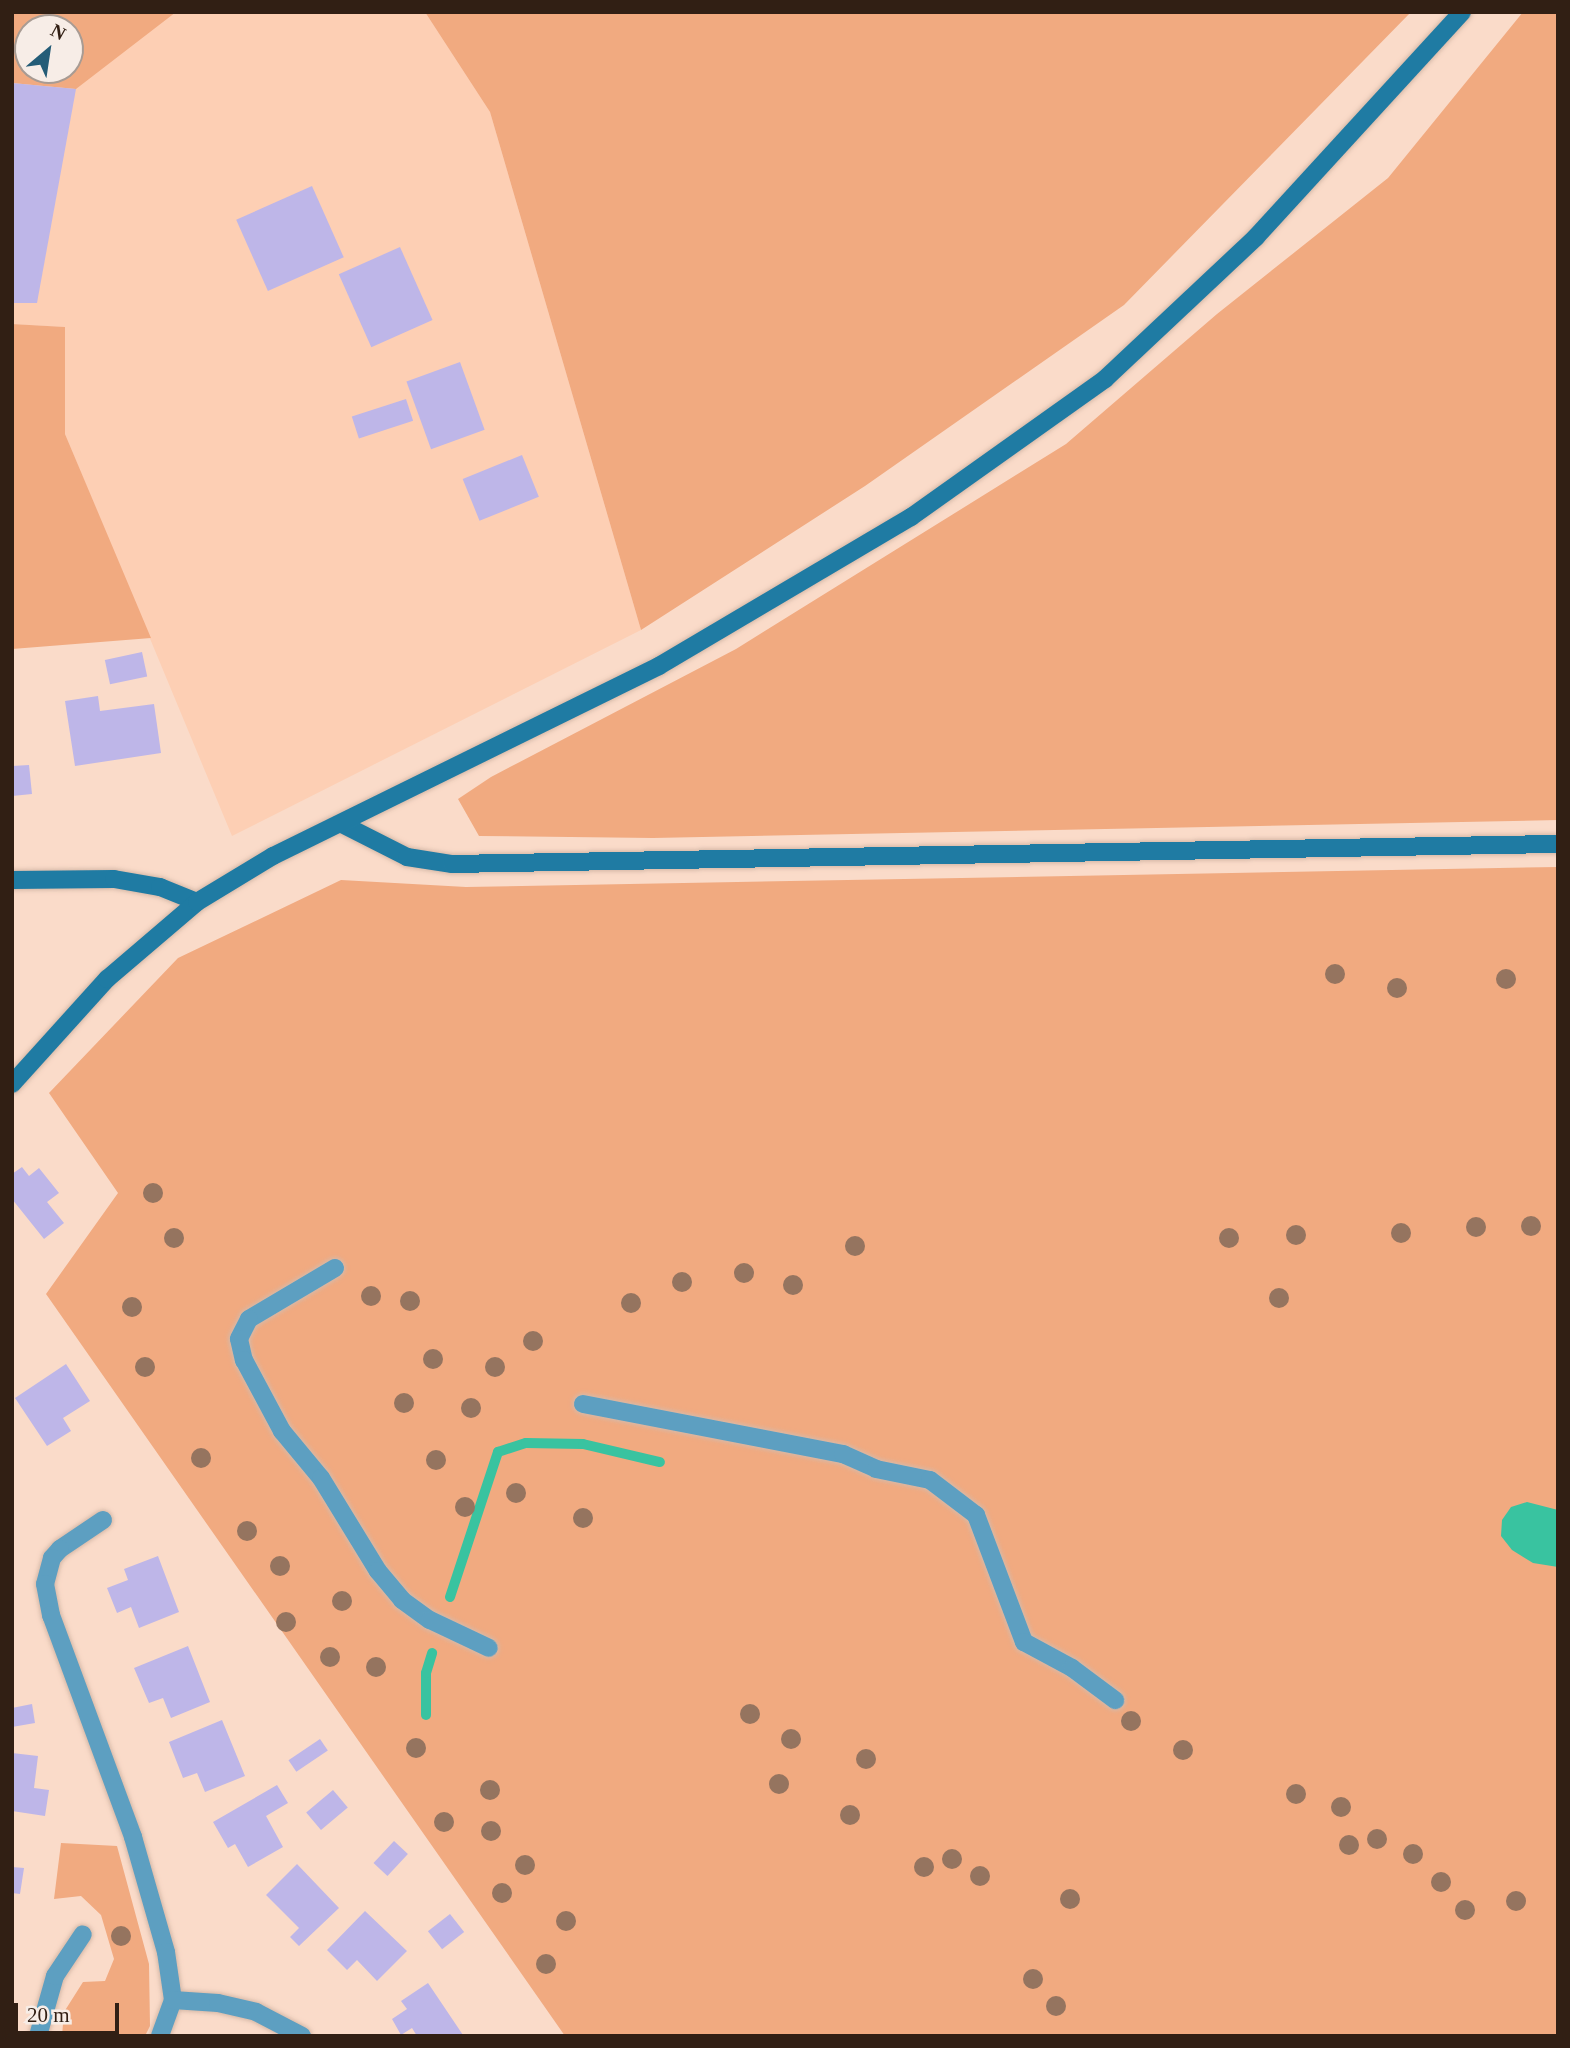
<!DOCTYPE html>
<style>
body{margin:0}
#map{position:relative;width:1570px;height:2048px;overflow:hidden;background:#fadbc9;font-family:Georgia,serif}
div>[style]{position:absolute}
.built>*{inset:0;background:#fdcfb4}
.green>*{inset:0;background:#f1aa80}
.water>*{inset:0;background:#39c3a0}
.stream>*{height:10px;margin:-5px;padding:0 5px;transform-origin:5px;border-radius:5px;background:#39c3a0}
.building>*{inset:0;background:#beb6e8;transform-origin:0 0}
.roads{filter:drop-shadow(0 0 2px #d6b9a8) drop-shadow(0 0 2px #d6b9a8)}
.lane>*{height:18px;margin:-9px;padding:0 9px;transform-origin:9px;border-radius:9px;background:#5d9fc1}
.street>*{height:18px;margin:-9px;padding:0 9px;transform-origin:9px;border-radius:9px;background:#5d9fc1}
.secondary>*{height:18px;margin:-9px;padding:0 9px;transform-origin:9px;border-radius:9px;background:#1f7ba3}
.trees>*{width:20px;height:20px;margin:-10px;border-radius:50%;background:#95745f}
span{translate:-50% -50%;white-space:nowrap;text-align:center;line-height:1.15;-webkit-text-stroke:5px #f7ede7;paint-order:stroke}
.frame{position:absolute;inset:0;border:14px solid #311f14;pointer-events:none}
.north{position:absolute;left:14px;top:14px;width:70px;height:70px;box-sizing:border-box;background:#f7ede7;border:2px solid #a89b93;border-radius:50%;rotate:29deg;font-size:19px;font-weight:700;line-height:28px;text-align:center;color:#311f14}
.north::after{content:'';display:block;margin:auto;width:24px;height:32px;background:#245c77;clip-path:polygon(50% 0,100% 100%,50% 72%,0 100%)}
.scale{position:absolute;left:14px;top:2003px;width:105px;height:32px;box-sizing:border-box;border:4px solid #311f14;border-top:0;padding-left:9px;font-size:21px;line-height:24px;white-space:nowrap;color:#311f14;-webkit-text-stroke:5px #f7ede7;paint-order:stroke}
</style>
<div id="map">
<div class="built">
<div style="clip-path:polygon(evenodd,12px 12px,425px 12px,490px 112px,641px 630px,232px 836px,65px 434px,64px 327px,12px 324px,12px 12px,28px 28px,70px 28px,70px 70px,28px 70px,28px 28px)"></div>
</div>
<div class="green">
<div style="clip-path:polygon(evenodd,12px 12px,176px 12px,76px 89px,12px 83px,12px 12px,70px 28px,70px 70px,28px 70px,28px 28px,70px 28px)"></div>
<div style="clip-path:polygon(425px 12px,1411px 12px,1124px 305px,865px 486px,641px 630px,490px 112px)"></div>
<div style="clip-path:polygon(1523px 12px,1558px 12px,1558px 820px,653px 838px,479px 836px,458px 799px,491px 777px,736px 649px,1066px 444px,1217px 314px,1388px 178px)"></div>
<div style="clip-path:polygon(12px 324px,65px 327px,65px 434px,151px 638px,12px 649px)"></div>
<div style="clip-path:polygon(1558px 867px,1558px 2036px,565px 2036px,46px 1294px,118px 1193px,49px 1093px,178px 958px,341px 880px,466px 887px)"></div>
<div style="clip-path:polygon(61px 1843px,117px 1846px,149px 1964px,150px 2026px,145px 2036px,62px 2036px,64px 2012px,83px 1982px,105px 1981px,114px 1959px,101px 1915px,81px 1896px,54px 1899px)"></div>
</div>
<div class="water">
<div style="clip-path:polygon(1527px 1502px,1558px 1510px,1558px 1567px,1533px 1563px,1512px 1550px,1501px 1536px,1502px 1520px,1511px 1507px)"></div>
</div>
<div class="stream">
<div style="left:450px;top:1597px;width:153px;rotate:-71.7deg"></div>
<div style="left:498px;top:1452px;width:29px;rotate:-18deg"></div>
<div style="left:526px;top:1443px;width:57px;rotate:1deg"></div>
<div style="left:583px;top:1444px;width:79px;rotate:13.2deg"></div>
<div style="left:426px;top:1715px;width:42px;rotate:-90deg"></div>
<div style="left:426px;top:1673px;width:21px;rotate:-73deg"></div>
</div>
<div class="building">
<div style="clip-path:polygon(12px 83px,76px 89px,37px 303px,12px 303px)"></div>
<div style="left:312px;top:186px;width:78px;height:83px;rotate:66deg"></div>
<div style="left:400px;top:247px;width:80px;height:67px;rotate:66deg"></div>
<div style="left:460px;top:362px;width:72px;height:57px;rotate:70deg"></div>
<div style="left:406px;top:399px;width:23px;height:57px;rotate:72deg"></div>
<div style="left:522px;top:455px;width:45px;height:64px;rotate:68deg"></div>
<div style="left:142px;top:652px;width:25px;height:38px;rotate:78deg"></div>
<div style="clip-path:polygon(98px 696px,100px 711px,154px 704px,161px 753px,75px 766px,65px 701px)"></div>
<div style="clip-path:polygon(29px 765px,32px 794px,12px 796px,12px 766px)"></div>
<div style="clip-path:polygon(22px 1167px,29px 1176px,39px 1168px,59px 1193px,47px 1202px,64px 1223px,44px 1239px,12px 1199px,12px 1174px)"></div>
<div style="clip-path:polygon(66px 1364px,90px 1401px,63px 1418px,71px 1431px,47px 1446px,15px 1398px)"></div>
<div style="clip-path:polygon(158px 1556px,179px 1612px,139px 1628px,131px 1607px,117px 1613px,107px 1588px,128px 1580px,124px 1569px)"></div>
<div style="clip-path:polygon(188px 1646px,210px 1702px,171px 1718px,163px 1698px,149px 1703px,134px 1668px)"></div>
<div style="clip-path:polygon(32px 1704px,35px 1723px,12px 1727px,12px 1708px)"></div>
<div style="clip-path:polygon(222px 1720px,245px 1776px,205px 1792px,197px 1773px,183px 1778px,169px 1742px)"></div>
<div style="left:320px;top:1739px;width:14px;height:38px;rotate:56deg"></div>
<div style="clip-path:polygon(12px 1753px,38px 1756px,34px 1788px,49px 1790px,45px 1816px,12px 1811px)"></div>
<div style="clip-path:polygon(277px 1785px,288px 1803px,266px 1816px,283px 1847px,248px 1867px,235px 1844px,228px 1848px,213px 1822px)"></div>
<div style="left:333px;top:1790px;width:23px;height:35px;rotate:50deg"></div>
<div style="left:394px;top:1841px;width:19px;height:30px;rotate:43deg"></div>
<div style="clip-path:polygon(297px 1864px,339px 1908px,299px 1946px,290px 1937px,299px 1928px,266px 1895px)"></div>
<div style="clip-path:polygon(12px 1867px,24px 1868px,20px 1894px,12px 1893px)"></div>
<div style="clip-path:polygon(365px 1911px,407px 1951px,377px 1981px,357px 1960px,347px 1970px,327px 1950px)"></div>
<div style="left:450px;top:1914px;width:23px;height:28px;rotate:52deg"></div>
<div style="clip-path:polygon(428px 1983px,463px 2035px,461px 2036px,417px 2036px,412px 2028px,401px 2035px,392px 2019px,407px 2009px,401px 2001px)"></div>
</div>
<div class="roads">
<div class="lane">
<div style="left:335px;top:1268px;width:100px;rotate:149.3deg"></div>
<div style="left:249px;top:1319px;width:22px;rotate:117deg"></div>
<div style="left:239px;top:1339px;width:22px;rotate:77deg"></div>
<div style="left:244px;top:1360px;width:81px;rotate:61.8deg"></div>
<div style="left:282px;top:1431px;width:61px;rotate:50.3deg"></div>
<div style="left:321px;top:1478px;width:109px;rotate:58.5deg"></div>
<div style="left:378px;top:1571px;width:38px;rotate:50deg"></div>
<div style="left:402px;top:1600px;width:34px;rotate:36deg"></div>
<div style="left:430px;top:1620px;width:65px;rotate:25.4deg"></div>
<div style="left:583px;top:1404px;width:265px;rotate:10.9deg"></div>
<div style="left:843px;top:1454px;width:36px;rotate:24deg"></div>
<div style="left:876px;top:1469px;width:55px;rotate:11.5deg"></div>
<div style="left:930px;top:1480px;width:58px;rotate:37.3deg"></div>
<div style="left:976px;top:1515px;width:136px;rotate:69.3deg"></div>
<div style="left:1024px;top:1642px;width:55px;rotate:28.4deg"></div>
<div style="left:1072px;top:1668px;width:54px;rotate:36.7deg"></div>
</div>
<div class="street">
<div style="left:103px;top:1520px;width:52px;rotate:146deg"></div>
<div style="left:60px;top:1549px;width:12px;rotate:132deg"></div>
<div style="left:52px;top:1558px;width:27px;rotate:105deg"></div>
<div style="left:45px;top:1584px;width:32px;rotate:79deg"></div>
<div style="left:51px;top:1615px;width:237px;rotate:69.7deg"></div>
<div style="left:133px;top:1837px;width:120px;rotate:74deg"></div>
<div style="left:166px;top:1952px;width:49px;rotate:81.7deg"></div>
<div style="left:173px;top:2000px;width:38px;rotate:110deg"></div>
<div style="left:173px;top:2000px;width:45px;rotate:3.8deg"></div>
<div style="left:218px;top:2003px;width:39px;rotate:13deg"></div>
<div style="left:256px;top:2012px;width:52px;rotate:27.6deg"></div>
<div style="left:38px;top:2036px;width:62px;rotate:-74.2deg"></div>
<div style="left:55px;top:1976px;width:50px;rotate:-56.3deg"></div>
</div>
<div class="secondary">
<div style="left:342px;top:824px;width:73px;rotate:26.9deg"></div>
<div style="left:407px;top:857px;width:46px;rotate:8.8deg"></div>
<div style="left:452px;top:864px;width:1106px;rotate:-1.04deg"></div>
<div style="left:12px;top:880px;width:102px;rotate:-0.6deg"></div>
<div style="left:114px;top:879px;width:47px;rotate:9.9deg"></div>
<div style="left:160px;top:887px;width:40px;rotate:22deg"></div>
<div style="left:12px;top:1084px;width:142px;rotate:-47.9deg"></div>
<div style="left:107px;top:979px;width:118px;rotate:-40.5deg"></div>
<div style="left:197px;top:902px;width:89px;rotate:-31.2deg"></div>
<div style="left:273px;top:856px;width:430px;rotate:-26.2deg"></div>
<div style="left:659px;top:666px;width:293px;rotate:-30.6deg"></div>
<div style="left:911px;top:517px;width:238px;rotate:-35.4deg"></div>
<div style="left:1105px;top:379px;width:207px;rotate:-43.2deg"></div>
<div style="left:1256px;top:237px;width:305px;rotate:-47.5deg"></div>
</div>
</div>
<div class="trees">
<div style="left:1335px;top:974px"></div>
<div style="left:1506px;top:979px"></div>
<div style="left:1397px;top:988px"></div>
<div style="left:153px;top:1193px"></div>
<div style="left:1531px;top:1226px"></div>
<div style="left:1476px;top:1227px"></div>
<div style="left:1401px;top:1233px"></div>
<div style="left:1296px;top:1235px"></div>
<div style="left:174px;top:1238px"></div>
<div style="left:1229px;top:1238px"></div>
<div style="left:855px;top:1246px"></div>
<div style="left:744px;top:1273px"></div>
<div style="left:682px;top:1282px"></div>
<div style="left:793px;top:1285px"></div>
<div style="left:371px;top:1296px"></div>
<div style="left:1279px;top:1298px"></div>
<div style="left:410px;top:1301px"></div>
<div style="left:631px;top:1303px"></div>
<div style="left:132px;top:1307px"></div>
<div style="left:533px;top:1341px"></div>
<div style="left:433px;top:1359px"></div>
<div style="left:145px;top:1367px"></div>
<div style="left:495px;top:1367px"></div>
<div style="left:404px;top:1403px"></div>
<div style="left:471px;top:1408px"></div>
<div style="left:201px;top:1458px"></div>
<div style="left:436px;top:1460px"></div>
<div style="left:516px;top:1493px"></div>
<div style="left:465px;top:1507px"></div>
<div style="left:583px;top:1518px"></div>
<div style="left:247px;top:1531px"></div>
<div style="left:280px;top:1566px"></div>
<div style="left:342px;top:1601px"></div>
<div style="left:286px;top:1622px"></div>
<div style="left:330px;top:1657px"></div>
<div style="left:376px;top:1667px"></div>
<div style="left:750px;top:1714px"></div>
<div style="left:1131px;top:1721px"></div>
<div style="left:791px;top:1739px"></div>
<div style="left:416px;top:1748px"></div>
<div style="left:1183px;top:1750px"></div>
<div style="left:866px;top:1759px"></div>
<div style="left:779px;top:1784px"></div>
<div style="left:490px;top:1790px"></div>
<div style="left:1296px;top:1794px"></div>
<div style="left:1341px;top:1807px"></div>
<div style="left:850px;top:1815px"></div>
<div style="left:444px;top:1822px"></div>
<div style="left:491px;top:1831px"></div>
<div style="left:1377px;top:1839px"></div>
<div style="left:1349px;top:1845px"></div>
<div style="left:1413px;top:1854px"></div>
<div style="left:952px;top:1859px"></div>
<div style="left:525px;top:1865px"></div>
<div style="left:924px;top:1867px"></div>
<div style="left:980px;top:1876px"></div>
<div style="left:1441px;top:1882px"></div>
<div style="left:502px;top:1893px"></div>
<div style="left:1070px;top:1899px"></div>
<div style="left:1516px;top:1901px"></div>
<div style="left:1465px;top:1910px"></div>
<div style="left:566px;top:1921px"></div>
<div style="left:121px;top:1936px"></div>
<div style="left:546px;top:1964px"></div>
<div style="left:1033px;top:1979px"></div>
<div style="left:1056px;top:2006px"></div>
</div>
<div class="frame"></div>
<div class="north">N</div>
<div class="scale">20 m</div>
</div>
